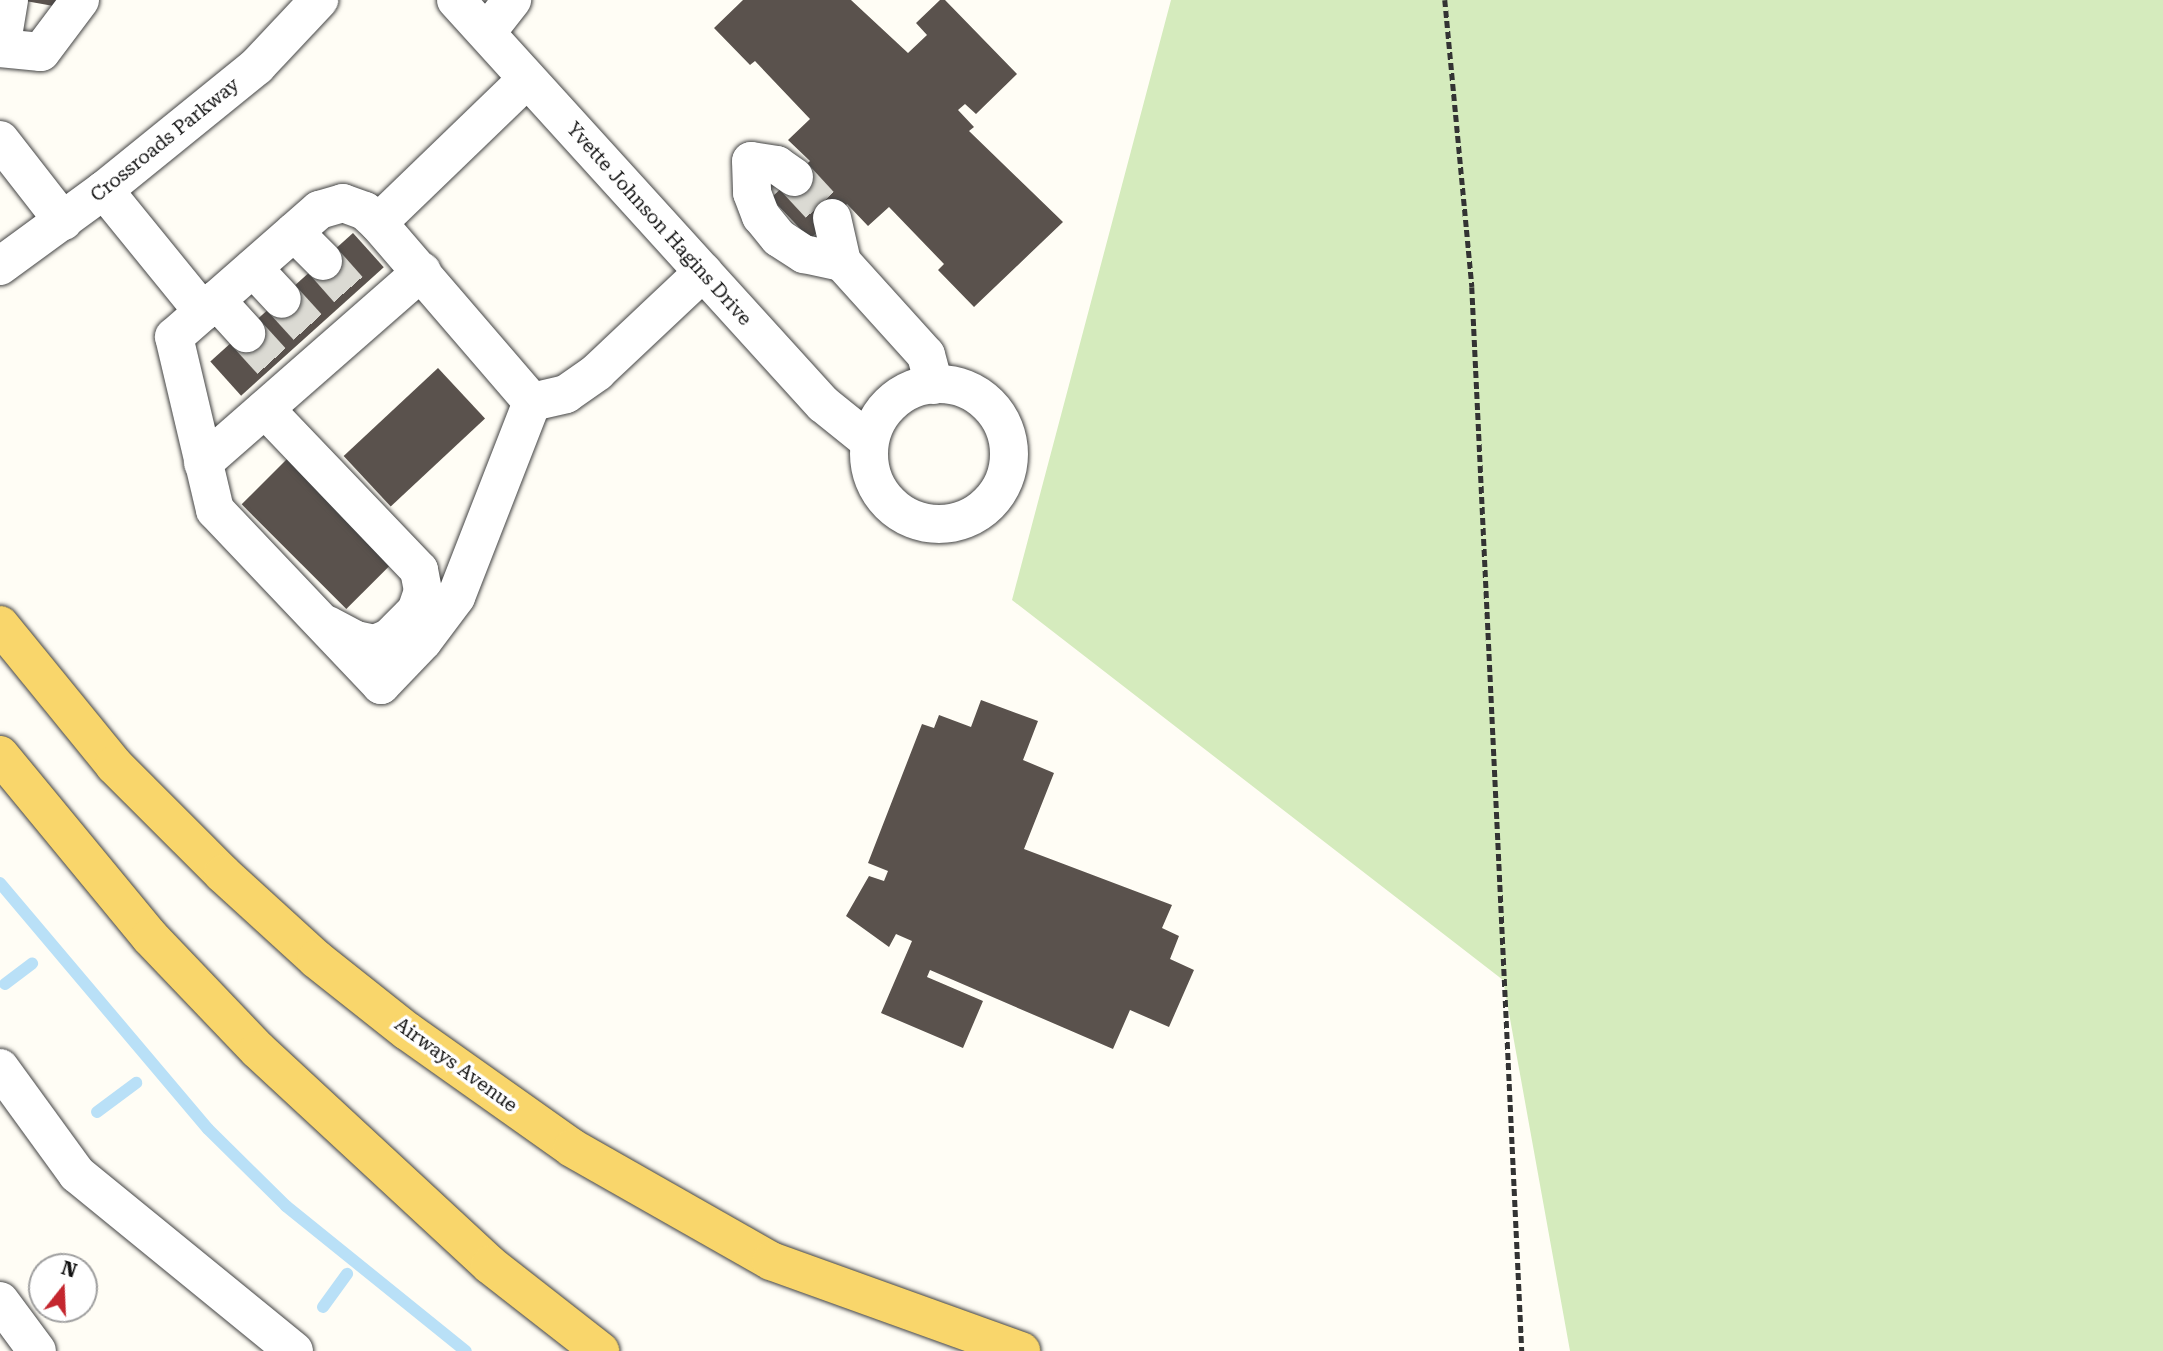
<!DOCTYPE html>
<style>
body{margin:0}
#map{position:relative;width:2163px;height:1351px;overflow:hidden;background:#fffdf5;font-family:"Roboto Serif",serif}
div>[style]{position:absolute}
.green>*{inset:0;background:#d5ebbd}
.stream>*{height:12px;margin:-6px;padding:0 6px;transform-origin:6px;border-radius:6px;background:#b9e0f7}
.building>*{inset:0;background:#5a524d;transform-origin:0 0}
.minor-tunnel>*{height:38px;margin-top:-19px;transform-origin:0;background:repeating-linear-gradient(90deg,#dbdad3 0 38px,transparent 0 57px)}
.path>*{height:4.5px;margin-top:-2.25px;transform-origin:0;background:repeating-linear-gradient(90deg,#333 0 7px,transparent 0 10.5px)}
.roads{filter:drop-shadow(0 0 2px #444) drop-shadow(0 0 2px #444)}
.minor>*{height:38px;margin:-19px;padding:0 19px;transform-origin:19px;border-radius:19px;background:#fff}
.minor>.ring{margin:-19px;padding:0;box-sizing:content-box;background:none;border:38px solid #fff;border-radius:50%}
.major>*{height:38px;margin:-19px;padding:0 19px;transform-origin:19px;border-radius:19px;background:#f9d66b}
span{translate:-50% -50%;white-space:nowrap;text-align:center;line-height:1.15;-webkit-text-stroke:7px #fff;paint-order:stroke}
.street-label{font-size:19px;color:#111}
.north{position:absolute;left:28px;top:1253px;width:70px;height:70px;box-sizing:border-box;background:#fff;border:2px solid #a0a0a0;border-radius:50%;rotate:18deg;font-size:19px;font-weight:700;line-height:28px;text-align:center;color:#111}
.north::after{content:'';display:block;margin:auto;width:24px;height:32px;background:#c4262e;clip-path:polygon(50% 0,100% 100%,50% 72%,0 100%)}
</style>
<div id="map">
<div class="green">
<div style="clip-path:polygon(1171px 0,2163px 0,2163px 1351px,1570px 1351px,1503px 980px,1012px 600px)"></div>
</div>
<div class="stream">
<div style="left:0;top:883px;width:322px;rotate:49.8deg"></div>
<div style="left:208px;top:1129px;width:110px;rotate:44.6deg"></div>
<div style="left:286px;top:1206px;width:231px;rotate:38.9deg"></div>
<div style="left:5px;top:984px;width:34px;rotate:-37deg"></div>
<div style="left:97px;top:1112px;width:49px;rotate:-36.6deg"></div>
<div style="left:323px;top:1307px;width:41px;rotate:-54deg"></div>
</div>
<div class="building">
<div style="clip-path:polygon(20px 0,60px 0,59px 7px)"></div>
<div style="clip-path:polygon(743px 0,851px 0,908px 53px,927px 35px,916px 23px,940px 0,945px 0,1017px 74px,976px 114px,965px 104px,958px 110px,974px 127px,969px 131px,1063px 222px,974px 307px,938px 270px,944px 264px,889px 207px,868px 226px,847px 204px,810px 239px,771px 198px,810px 161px,788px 140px,810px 119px,755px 61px,750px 65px,714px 28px)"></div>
<div style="left:353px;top:233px;width:46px;height:192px;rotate:48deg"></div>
<div style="left:438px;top:368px;width:69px;height:129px;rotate:47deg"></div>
<div style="left:294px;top:452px;width:148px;height:74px;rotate:45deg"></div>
<div style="clip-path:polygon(981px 700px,1038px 721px,1023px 760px,1054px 773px,1024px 849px,1172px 905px,1162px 928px,1179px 936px,1170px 959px,1194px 970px,1169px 1027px,1130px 1010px,1113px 1049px,930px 970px,927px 977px,983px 1001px,963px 1048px,881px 1013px,912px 941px,896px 934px,889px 947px,846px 916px,869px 876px,884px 881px,888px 871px,868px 863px,922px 724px,934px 728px,939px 715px,971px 727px)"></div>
</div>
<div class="minor-tunnel">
<div style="left:794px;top:177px;width:56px;rotate:47.2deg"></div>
<div style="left:323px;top:261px;width:47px;rotate:48.5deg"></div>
<div style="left:282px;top:299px;width:46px;rotate:47.6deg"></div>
<div style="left:246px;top:333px;width:46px;rotate:47.6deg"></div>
</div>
<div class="path">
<div style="left:1445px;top:0;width:288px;rotate:84.6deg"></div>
<div style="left:1472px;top:287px;width:1065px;rotate:87.31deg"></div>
</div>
<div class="roads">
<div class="minor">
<div style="left:456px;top:0;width:546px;rotate:47.75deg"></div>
<div style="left:823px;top:404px;width:59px;rotate:38.8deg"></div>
<div style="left:487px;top:32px;width:41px;rotate:-52deg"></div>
<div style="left:0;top:48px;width:41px;rotate:5.6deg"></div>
<div style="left:41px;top:52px;width:65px;rotate:-53.1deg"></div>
<div style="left:1px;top:48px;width:49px;rotate:-80.5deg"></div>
<div style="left:0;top:140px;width:103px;rotate:52.1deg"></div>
<div style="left:794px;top:177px;width:21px;rotate:-145deg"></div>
<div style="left:777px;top:165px;width:26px;rotate:-171deg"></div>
<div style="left:751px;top:161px;width:32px;rotate:88deg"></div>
<div style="left:752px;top:193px;width:25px;rotate:69deg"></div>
<div style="left:761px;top:216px;width:28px;rotate:51deg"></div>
<div style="left:779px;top:238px;width:30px;rotate:33deg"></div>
<div style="left:804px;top:254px;width:39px;rotate:12deg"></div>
<div style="left:842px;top:262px;width:125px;rotate:47.9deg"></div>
<div style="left:926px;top:355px;width:31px;rotate:75deg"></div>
<div style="left:104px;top:190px;width:157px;rotate:50.9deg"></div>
<div style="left:343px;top:203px;width:23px;rotate:20deg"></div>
<div style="left:365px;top:211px;width:18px;rotate:43deg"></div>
<div style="left:378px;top:223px;width:236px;rotate:49.3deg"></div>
<div style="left:532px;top:402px;width:209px;rotate:111.3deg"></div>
<div style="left:456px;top:597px;width:55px;rotate:126.9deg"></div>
<div style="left:423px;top:641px;width:61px;rotate:133.7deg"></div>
<div style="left:381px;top:685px;width:241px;rotate:-133.5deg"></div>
<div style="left:215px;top:510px;width:178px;rotate:-103.3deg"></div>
<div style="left:174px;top:337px;width:193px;rotate:-41.2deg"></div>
<div style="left:319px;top:210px;width:25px;rotate:-16deg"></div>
<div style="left:832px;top:218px;width:45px;rotate:77.2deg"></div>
<div style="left:378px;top:223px;width:207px;rotate:-44deg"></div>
<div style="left:294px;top:232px;width:41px;rotate:45deg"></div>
<div style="left:0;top:266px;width:129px;rotate:-36.2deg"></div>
<div style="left:104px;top:190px;width:197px;rotate:-39deg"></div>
<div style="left:257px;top:66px;width:91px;rotate:-46.8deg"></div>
<div style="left:253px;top:268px;width:42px;rotate:46.9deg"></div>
<div style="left:216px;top:300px;width:45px;rotate:47.7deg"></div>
<div class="ring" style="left:869px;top:384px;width:102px;height:102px"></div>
<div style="left:532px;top:402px;width:35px;rotate:-13deg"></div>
<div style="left:566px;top:394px;width:38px;rotate:-35deg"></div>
<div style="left:597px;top:372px;width:146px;rotate:-43.3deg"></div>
<div style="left:265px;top:409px;width:223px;rotate:46.3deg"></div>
<div style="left:419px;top:570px;width:21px;rotate:79deg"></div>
<div style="left:423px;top:591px;width:21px;rotate:109deg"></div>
<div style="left:416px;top:611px;width:38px;rotate:135deg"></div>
<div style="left:389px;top:638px;width:15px;rotate:157deg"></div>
<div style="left:375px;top:644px;width:19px;rotate:-168deg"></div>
<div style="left:356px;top:640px;width:32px;rotate:-152deg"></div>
<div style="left:203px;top:463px;width:291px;rotate:-41.2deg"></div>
<div style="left:0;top:1068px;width:131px;rotate:54deg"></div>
<div style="left:77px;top:1174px;width:280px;rotate:39.2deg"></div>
<div style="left:0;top:1301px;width:62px;rotate:53.5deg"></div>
</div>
<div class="major">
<div style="left:0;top:625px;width:181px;rotate:50.8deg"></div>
<div style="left:114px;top:765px;width:154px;rotate:45deg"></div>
<div style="left:223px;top:874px;width:126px;rotate:42.4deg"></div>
<div style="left:316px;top:959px;width:116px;rotate:38.4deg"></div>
<div style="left:407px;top:1031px;width:202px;rotate:35.3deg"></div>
<div style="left:572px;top:1148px;width:229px;rotate:29.6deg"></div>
<div style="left:771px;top:1261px;width:266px;rotate:19.8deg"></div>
<div style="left:0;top:755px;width:236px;rotate:50.5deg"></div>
<div style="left:150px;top:937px;width:156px;rotate:46.3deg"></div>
<div style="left:258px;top:1050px;width:316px;rotate:42.8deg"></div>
<div style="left:490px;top:1265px;width:140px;rotate:38deg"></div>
</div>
</div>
<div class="street-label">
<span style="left:165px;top:140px;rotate:-39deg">Crossroads Parkway</span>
<span style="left:659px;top:224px;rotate:48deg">Yvette Johnson Hagins Drive</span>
<span style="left:456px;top:1065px;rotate:36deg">Airways Avenue</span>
</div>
<div class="north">N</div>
</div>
